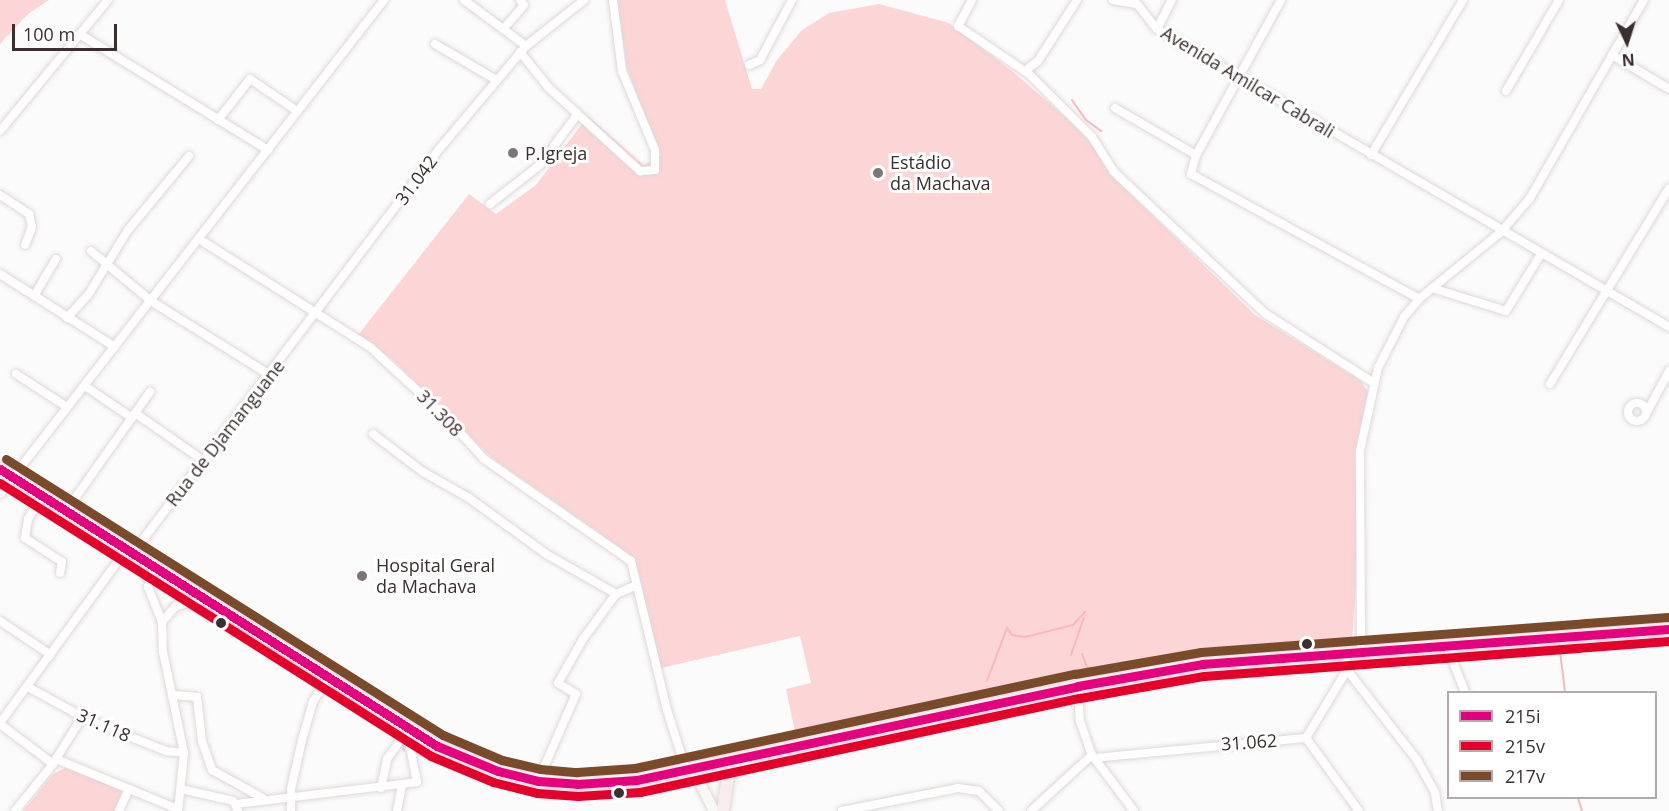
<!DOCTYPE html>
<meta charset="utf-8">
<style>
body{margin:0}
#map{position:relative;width:1669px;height:811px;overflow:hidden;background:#fbfbfb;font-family:"Open Sans",sans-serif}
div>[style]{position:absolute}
.green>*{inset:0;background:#fcd5d7}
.stream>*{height:2px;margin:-1px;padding:0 1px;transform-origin:1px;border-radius:1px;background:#f8b8bd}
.roads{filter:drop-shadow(0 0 2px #dfd8d8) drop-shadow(0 0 2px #dfd8d8)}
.street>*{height:8px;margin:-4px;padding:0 4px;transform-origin:4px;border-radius:4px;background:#fefefe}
.street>.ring{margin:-4px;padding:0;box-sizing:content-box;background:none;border:8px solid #fefefe;border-radius:50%}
.secondary>*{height:10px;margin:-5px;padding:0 5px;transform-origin:5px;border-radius:5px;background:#faf7f7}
.primary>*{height:12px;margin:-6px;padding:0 6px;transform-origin:6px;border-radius:6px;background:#f6edee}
.bus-1>*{height:9px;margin:-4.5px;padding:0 4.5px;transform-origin:4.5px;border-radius:4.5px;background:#e5007d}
.bus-2>*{height:9px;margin:-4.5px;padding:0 4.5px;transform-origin:4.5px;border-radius:4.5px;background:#e4002b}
.bus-3>*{height:9px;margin:-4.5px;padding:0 4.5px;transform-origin:4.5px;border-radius:4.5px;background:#7a4b2a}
.dots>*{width:16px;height:16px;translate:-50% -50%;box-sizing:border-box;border:3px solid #fff;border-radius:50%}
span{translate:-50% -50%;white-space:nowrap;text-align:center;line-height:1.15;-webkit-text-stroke:6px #fff;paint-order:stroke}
.street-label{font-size:18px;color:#3b2e2f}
.poi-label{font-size:18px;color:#3b2e2f}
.left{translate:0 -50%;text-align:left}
.legend{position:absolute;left:1447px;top:691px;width:210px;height:108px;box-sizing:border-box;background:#fff;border:2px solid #b1abac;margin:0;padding:8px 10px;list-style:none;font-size:18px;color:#3b2e2f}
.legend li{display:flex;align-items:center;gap:12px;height:30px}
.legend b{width:30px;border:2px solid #b1abac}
.north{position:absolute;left:1597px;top:12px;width:60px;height:60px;-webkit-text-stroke:4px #fff;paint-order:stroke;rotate:176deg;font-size:16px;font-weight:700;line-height:24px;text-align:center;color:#3b2e2f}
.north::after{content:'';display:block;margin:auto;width:21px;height:27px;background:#3b2e2f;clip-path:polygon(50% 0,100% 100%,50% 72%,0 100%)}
.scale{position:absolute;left:12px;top:24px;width:105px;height:27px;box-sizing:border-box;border:3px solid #3b2e2f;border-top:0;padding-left:8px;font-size:18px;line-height:21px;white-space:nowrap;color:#3b2e2f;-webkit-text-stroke:4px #fff;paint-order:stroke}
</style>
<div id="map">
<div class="green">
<div style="clip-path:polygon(0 0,49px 0,28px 14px,0 44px)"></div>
<div style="clip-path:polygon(617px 0,725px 0,752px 89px,761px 89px,777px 60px,801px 31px,829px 13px,879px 4px,949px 23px,1012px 71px,1091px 139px,1117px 181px,1255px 315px,1360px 380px,1368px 392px,1355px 454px,1358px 559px,1352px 640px,1173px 657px,796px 737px,786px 689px,811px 683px,800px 636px,661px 668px,622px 549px,492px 458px,392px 359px,358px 335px,469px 194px,496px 214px,536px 185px,588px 116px,644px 165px,661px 155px,627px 69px)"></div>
<div style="clip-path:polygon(67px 767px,123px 791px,114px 811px,23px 811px,53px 774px)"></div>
</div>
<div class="stream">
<div style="left:1072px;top:100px;width:24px;rotate:55deg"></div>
<div style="left:1086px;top:120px;width:19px;rotate:36deg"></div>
<div style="left:197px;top:602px;width:148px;rotate:32.3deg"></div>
<div style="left:1007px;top:628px;width:9px;rotate:54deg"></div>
<div style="left:1012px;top:635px;width:13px;rotate:9deg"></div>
<div style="left:1025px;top:637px;width:49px;rotate:-14deg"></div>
<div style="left:1073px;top:625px;width:18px;rotate:-47deg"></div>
<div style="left:1559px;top:643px;width:49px;rotate:83deg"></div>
<div style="left:1082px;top:654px;width:14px;rotate:69deg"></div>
<div style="left:1087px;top:667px;width:16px;rotate:11deg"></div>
<div style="left:1103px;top:670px;width:69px;rotate:-10.8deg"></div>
<div style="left:1171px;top:657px;width:173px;rotate:-5deg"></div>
<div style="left:1071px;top:655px;width:39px;rotate:-71deg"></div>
<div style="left:987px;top:681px;width:57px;rotate:-69.3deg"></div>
<div style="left:327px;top:684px;width:88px;rotate:34.4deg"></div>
<div style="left:402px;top:743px;width:8px;rotate:76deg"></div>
<div style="left:1578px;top:798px;width:14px;rotate:73deg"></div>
</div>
<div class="roads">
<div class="street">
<div style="left:464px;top:0;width:77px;rotate:36.6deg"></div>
<div style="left:972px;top:0;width:30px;rotate:118deg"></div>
<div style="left:958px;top:26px;width:86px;rotate:34.1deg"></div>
<div style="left:1029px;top:74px;width:89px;rotate:45deg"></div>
<div style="left:1092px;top:137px;width:41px;rotate:57.8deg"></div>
<div style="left:1114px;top:172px;width:208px;rotate:43.1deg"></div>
<div style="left:1266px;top:314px;width:128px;rotate:32.6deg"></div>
<div style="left:1113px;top:0;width:22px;rotate:10deg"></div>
<div style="left:1134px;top:0;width:37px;rotate:52deg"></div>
<div style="left:1157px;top:29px;width:592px;rotate:30.2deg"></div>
<div style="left:1281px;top:0;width:177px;rotate:118.7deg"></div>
<div style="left:1196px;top:155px;width:20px;rotate:105deg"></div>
<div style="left:1191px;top:174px;width:260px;rotate:28.7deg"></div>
<div style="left:505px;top:27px;width:29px;rotate:-49deg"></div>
<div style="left:524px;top:5px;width:6px;rotate:-129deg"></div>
<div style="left:1157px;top:29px;width:33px;rotate:-63deg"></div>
<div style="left:81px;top:35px;width:220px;rotate:31.6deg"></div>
<div style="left:435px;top:44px;width:71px;rotate:30.5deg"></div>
<div style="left:520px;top:52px;width:45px;rotate:51.3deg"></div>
<div style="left:548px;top:87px;width:125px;rotate:42.4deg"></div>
<div style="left:640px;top:171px;width:15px;rotate:-4deg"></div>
<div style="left:655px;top:170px;width:20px;rotate:-90deg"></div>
<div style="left:655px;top:150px;width:86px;rotate:-112.7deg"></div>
<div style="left:622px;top:71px;width:72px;rotate:-97.2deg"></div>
<div style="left:1612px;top:55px;width:66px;rotate:30.8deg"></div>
<div style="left:749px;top:65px;width:12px;rotate:-24deg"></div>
<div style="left:760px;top:60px;width:68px;rotate:-61.9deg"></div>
<div style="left:1025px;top:71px;width:16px;rotate:-38deg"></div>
<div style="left:1038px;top:61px;width:72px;rotate:-57.4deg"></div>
<div style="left:1506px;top:91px;width:105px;rotate:-59.8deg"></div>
<div style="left:1115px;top:108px;width:94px;rotate:30.1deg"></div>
<div style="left:218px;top:120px;width:52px;rotate:-52deg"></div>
<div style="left:250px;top:79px;width:57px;rotate:34.2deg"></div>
<div style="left:0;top:131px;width:170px;rotate:-50.5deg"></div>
<div style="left:1371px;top:155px;width:180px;rotate:-59.3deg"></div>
<div style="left:0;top:195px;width:35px;rotate:33deg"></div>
<div style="left:29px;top:214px;width:13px;rotate:77deg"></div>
<div style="left:32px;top:227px;width:19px;rotate:111deg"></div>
<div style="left:490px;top:204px;width:63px;rotate:-38deg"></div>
<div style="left:540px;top:165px;width:62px;rotate:-53.5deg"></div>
<div style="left:199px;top:239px;width:202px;rotate:32.3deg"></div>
<div style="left:370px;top:347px;width:105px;rotate:42.7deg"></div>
<div style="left:447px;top:418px;width:55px;rotate:47.9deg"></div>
<div style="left:484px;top:459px;width:179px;rotate:34.8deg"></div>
<div style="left:631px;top:561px;width:153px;rotate:76.4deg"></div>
<div style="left:667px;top:710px;width:63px;rotate:72.4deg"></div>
<div style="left:91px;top:251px;width:78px;rotate:39.8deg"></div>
<div style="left:151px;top:301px;width:140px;rotate:31.9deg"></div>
<div style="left:0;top:274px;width:136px;rotate:32.4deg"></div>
<div style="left:1432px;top:288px;width:77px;rotate:17.3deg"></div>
<div style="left:1506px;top:311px;width:67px;rotate:-58.4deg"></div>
<div style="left:34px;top:296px;width:43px;rotate:-59.3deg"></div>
<div style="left:67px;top:318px;width:31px;rotate:-48deg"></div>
<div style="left:88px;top:295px;width:76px;rotate:-58.4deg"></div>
<div style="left:128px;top:230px;width:96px;rotate:-50.5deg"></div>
<div style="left:16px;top:374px;width:61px;rotate:32.9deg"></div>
<div style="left:1550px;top:384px;width:229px;rotate:-58.7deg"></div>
<div style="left:85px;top:386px;width:57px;rotate:34.2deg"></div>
<div class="ring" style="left:1628px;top:403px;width:10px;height:10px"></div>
<div style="left:135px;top:413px;width:84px;rotate:34.8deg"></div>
<div style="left:1646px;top:414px;width:49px;rotate:-61.9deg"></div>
<div style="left:373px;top:434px;width:63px;rotate:37.2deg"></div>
<div style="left:423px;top:472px;width:53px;rotate:29.5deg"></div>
<div style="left:469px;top:498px;width:95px;rotate:36deg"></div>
<div style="left:546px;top:554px;width:81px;rotate:29.7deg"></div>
<div style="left:13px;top:477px;width:604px;rotate:-52.13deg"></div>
<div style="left:42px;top:496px;width:27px;rotate:121deg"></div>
<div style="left:28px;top:519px;width:19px;rotate:99deg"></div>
<div style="left:25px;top:538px;width:44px;rotate:33deg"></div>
<div style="left:62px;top:562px;width:11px;rotate:100deg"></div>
<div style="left:66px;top:511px;width:146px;rotate:-54.8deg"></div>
<div style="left:132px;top:554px;width:510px;rotate:-52.82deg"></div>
<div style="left:440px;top:148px;width:133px;rotate:-49.9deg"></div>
<div style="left:526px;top:46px;width:74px;rotate:-38.4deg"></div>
<div style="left:155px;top:567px;width:21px;rotate:109deg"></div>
<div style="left:148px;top:587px;width:38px;rotate:68deg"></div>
<div style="left:0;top:621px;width:61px;rotate:33.7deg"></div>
<div style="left:1446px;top:644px;width:52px;rotate:68.4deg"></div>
<div style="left:1361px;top:649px;width:198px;rotate:-90.3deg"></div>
<div style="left:1360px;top:451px;width:85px;rotate:-77.8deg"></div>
<div style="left:1378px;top:368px;width:57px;rotate:-63deg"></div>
<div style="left:1404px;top:317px;width:23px;rotate:-50deg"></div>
<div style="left:1419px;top:299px;width:106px;rotate:-39.3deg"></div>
<div style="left:1501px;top:232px;width:45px;rotate:-49.5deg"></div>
<div style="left:1530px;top:198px;width:228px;rotate:-60.1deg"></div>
<div style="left:1347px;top:670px;width:114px;rotate:52.1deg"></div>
<div style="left:1417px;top:760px;width:38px;rotate:61deg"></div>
<div style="left:1435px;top:793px;width:18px;rotate:81deg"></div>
<div style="left:1078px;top:686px;width:35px;rotate:87deg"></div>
<div style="left:1080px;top:721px;width:36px;rotate:71deg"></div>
<div style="left:1092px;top:755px;width:70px;rotate:53.1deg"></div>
<div style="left:28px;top:687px;width:68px;rotate:28.8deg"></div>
<div style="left:88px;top:720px;width:84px;rotate:21.7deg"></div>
<div style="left:166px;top:751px;width:18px;rotate:6deg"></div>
<div style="left:174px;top:695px;width:23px;rotate:5deg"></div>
<div style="left:197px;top:697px;width:44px;rotate:83.5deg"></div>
<div style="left:202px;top:741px;width:31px;rotate:71deg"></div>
<div style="left:212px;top:770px;width:58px;rotate:28.8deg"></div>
<div style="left:0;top:723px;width:214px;rotate:-53.9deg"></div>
<div style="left:0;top:724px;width:66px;rotate:37deg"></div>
<div style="left:1306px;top:738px;width:90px;rotate:54deg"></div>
<div style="left:1094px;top:758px;width:213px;rotate:-5.4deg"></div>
<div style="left:1306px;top:738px;width:79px;rotate:-58.9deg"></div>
<div style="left:1347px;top:670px;width:18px;rotate:-99deg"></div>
<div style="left:56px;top:759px;width:132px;rotate:22.3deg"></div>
<div style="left:538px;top:781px;width:95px;rotate:-66.4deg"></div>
<div style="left:576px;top:694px;width:21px;rotate:-149deg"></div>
<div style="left:558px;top:683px;width:51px;rotate:-60.4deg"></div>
<div style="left:583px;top:639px;width:56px;rotate:-53.7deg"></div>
<div style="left:616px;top:594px;width:21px;rotate:-23deg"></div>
<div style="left:381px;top:788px;width:30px;rotate:-78deg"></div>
<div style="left:387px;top:759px;width:34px;rotate:-54deg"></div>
<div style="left:181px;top:789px;width:53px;rotate:13deg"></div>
<div style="left:233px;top:801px;width:11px;rotate:63deg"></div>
<div style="left:236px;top:804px;width:182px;rotate:-6.9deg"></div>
<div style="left:417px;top:782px;width:56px;rotate:-101.3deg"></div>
<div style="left:15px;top:811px;width:60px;rotate:-51deg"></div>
<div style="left:53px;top:764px;width:55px;rotate:-58.3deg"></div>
<div style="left:119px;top:811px;width:24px;rotate:-66deg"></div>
<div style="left:178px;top:811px;width:58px;rotate:-84.1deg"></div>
<div style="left:184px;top:753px;width:103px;rotate:-101.7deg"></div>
<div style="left:163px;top:652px;width:30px;rotate:-92deg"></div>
<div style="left:162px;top:622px;width:21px;rotate:-49deg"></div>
<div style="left:176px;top:606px;width:29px;rotate:-14deg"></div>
<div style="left:291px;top:811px;width:22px;rotate:-90deg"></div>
<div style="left:291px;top:789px;width:50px;rotate:-77.3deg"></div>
<div style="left:302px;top:740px;width:40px;rotate:-74deg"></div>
<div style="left:313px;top:702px;width:29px;rotate:-59deg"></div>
<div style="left:397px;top:811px;width:26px;rotate:-79deg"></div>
<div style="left:842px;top:811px;width:118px;rotate:-11.2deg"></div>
<div style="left:958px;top:788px;width:21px;rotate:8deg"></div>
<div style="left:979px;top:791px;width:28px;rotate:45deg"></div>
<div style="left:1031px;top:811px;width:83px;rotate:-42.6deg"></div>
</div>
<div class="secondary">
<div style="left:0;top:493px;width:21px;rotate:-51deg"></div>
<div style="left:693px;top:769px;width:47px;rotate:63.4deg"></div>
</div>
<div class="primary">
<div style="left:0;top:469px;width:517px;rotate:32.37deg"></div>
<div style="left:437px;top:746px;width:66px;rotate:22.3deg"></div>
<div style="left:498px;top:771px;width:41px;rotate:14deg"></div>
<div style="left:538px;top:781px;width:39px;rotate:4deg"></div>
<div style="left:577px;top:784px;width:60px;rotate:-3.8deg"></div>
<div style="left:637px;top:780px;width:451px;rotate:-12deg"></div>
<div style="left:1078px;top:686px;width:127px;rotate:-10deg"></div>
<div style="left:1203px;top:664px;width:467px;rotate:-4.3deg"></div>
<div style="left:723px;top:811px;width:36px;rotate:-82deg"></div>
<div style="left:728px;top:775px;width:25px;rotate:-34deg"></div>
</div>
</div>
<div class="bus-1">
<div style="left:0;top:469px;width:517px;rotate:32.37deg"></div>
<div style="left:437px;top:746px;width:66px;rotate:22.3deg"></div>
<div style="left:498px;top:771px;width:41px;rotate:14deg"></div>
<div style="left:538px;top:781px;width:39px;rotate:4deg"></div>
<div style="left:577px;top:784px;width:60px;rotate:-3.8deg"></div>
<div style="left:637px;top:780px;width:451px;rotate:-12deg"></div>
<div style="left:1078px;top:686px;width:127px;rotate:-10deg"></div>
<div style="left:1203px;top:664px;width:467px;rotate:-4.3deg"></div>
</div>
<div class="bus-2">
<div style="left:0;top:483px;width:510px;rotate:32.35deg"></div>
<div style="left:431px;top:756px;width:67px;rotate:22.8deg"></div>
<div style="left:493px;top:782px;width:45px;rotate:14deg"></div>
<div style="left:537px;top:793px;width:41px;rotate:4.2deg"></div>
<div style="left:578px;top:796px;width:62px;rotate:-3.7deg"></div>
<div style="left:640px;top:792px;width:450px;rotate:-12.1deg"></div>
<div style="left:1080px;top:698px;width:126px;rotate:-10.1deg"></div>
<div style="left:1204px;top:676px;width:466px;rotate:-4.3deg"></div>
</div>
<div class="bus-3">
<div style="left:6px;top:459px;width:517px;rotate:32.28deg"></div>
<div style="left:443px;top:735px;width:64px;rotate:23deg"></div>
<div style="left:502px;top:760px;width:39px;rotate:13deg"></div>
<div style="left:540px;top:769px;width:37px;rotate:5deg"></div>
<div style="left:577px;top:772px;width:58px;rotate:-3.9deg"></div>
<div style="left:635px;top:768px;width:450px;rotate:-12.1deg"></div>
<div style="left:1075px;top:674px;width:128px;rotate:-9.9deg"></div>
<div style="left:1201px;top:652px;width:468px;rotate:-4.3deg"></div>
</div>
<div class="dots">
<div style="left:513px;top:153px;background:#7e7676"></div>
<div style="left:878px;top:173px;background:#7e7676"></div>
<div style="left:362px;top:576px;background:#7e7676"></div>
<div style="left:221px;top:623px;background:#3b2e2f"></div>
<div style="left:1307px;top:644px;background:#3b2e2f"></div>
<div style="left:619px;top:793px;background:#3b2e2f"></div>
</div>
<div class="street-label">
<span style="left:1248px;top:82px;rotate:31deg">Avenida Amilcar Cabrali</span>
<span style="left:416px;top:180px;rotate:-53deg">31.042</span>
<span style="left:440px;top:413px;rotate:46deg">31.308</span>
<span style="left:225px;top:433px;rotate:-52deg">Rua de Djamanguane</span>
<span style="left:104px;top:725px;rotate:24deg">31.118</span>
<span style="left:1249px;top:742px;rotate:-4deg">31.062</span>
</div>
<div class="poi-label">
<span class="left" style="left:525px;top:153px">P.Igreja</span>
<span class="left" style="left:890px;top:173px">Estádio<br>da Machava</span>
<span class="left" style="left:376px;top:576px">Hospital Geral<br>da Machava</span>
</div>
<ul class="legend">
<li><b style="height:8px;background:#e5007d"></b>215i</li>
<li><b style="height:8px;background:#e4002b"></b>215v</li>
<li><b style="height:8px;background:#7a4b2a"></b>217v</li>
</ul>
<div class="north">N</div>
<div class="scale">100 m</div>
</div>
